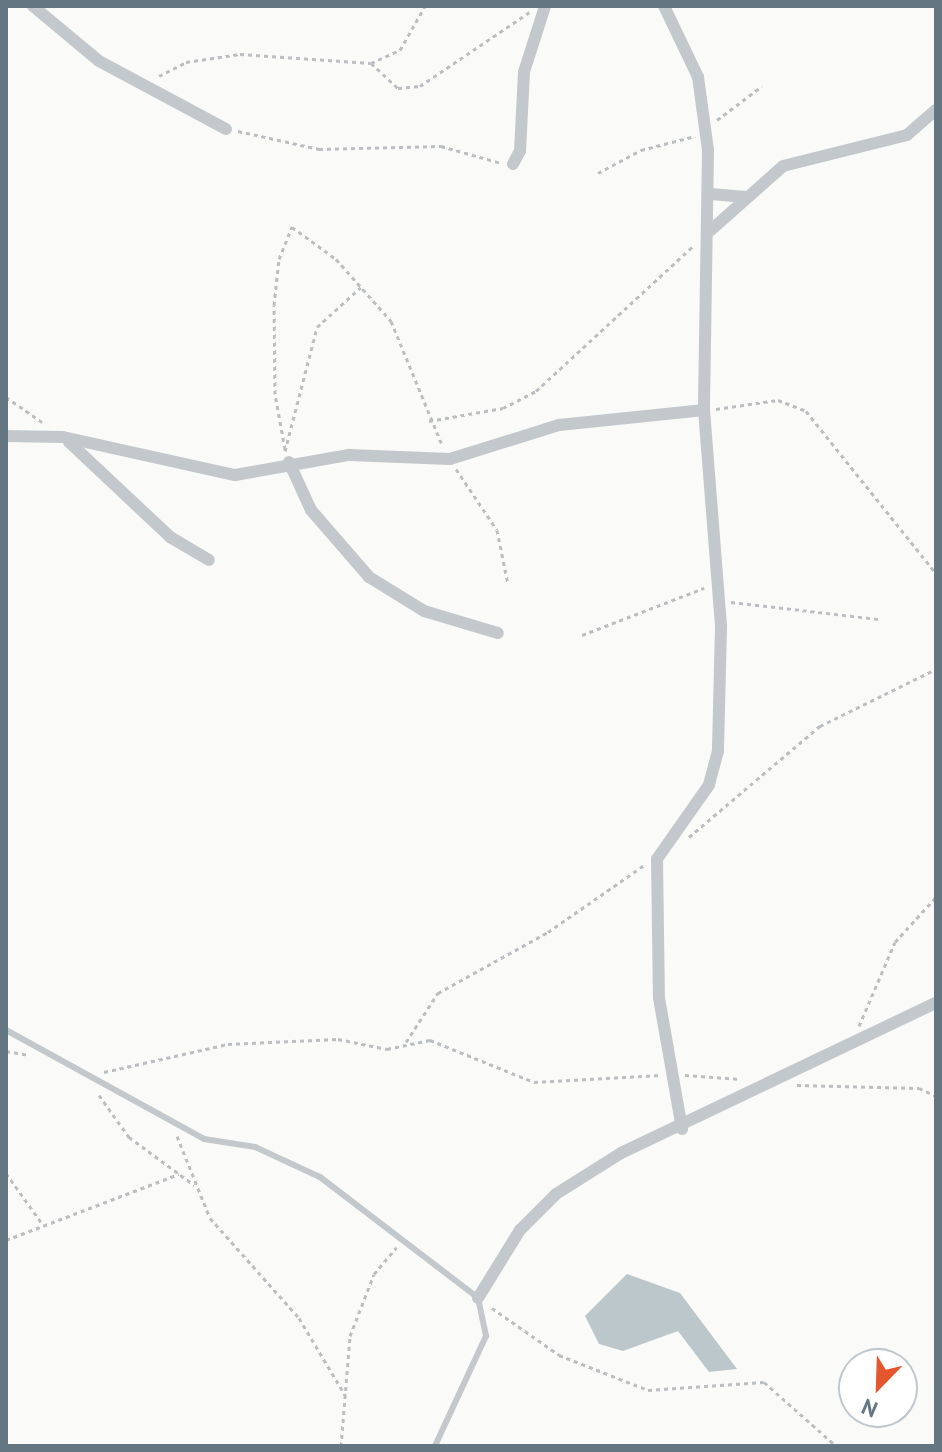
<!DOCTYPE html>
<style>
body{margin:0}
#map{position:relative;width:942px;height:1452px;overflow:hidden;background:#fafaf8;font-family:"PT Sans",sans-serif}
div>[style]{position:absolute}
.water>*{inset:0;background:#bbc7cb}
.path>*{height:3px;margin-top:-1.5px;transform-origin:0;background:repeating-linear-gradient(90deg,#bbbfc2 0 4px,transparent 0 8px)}
.service>*{height:6px;margin:-3px;padding:0 3px;transform-origin:3px;border-radius:3px;background:#c3c8cc}
.minor>*{height:12px;margin:-6px;padding:0 6px;transform-origin:6px;border-radius:6px;background:#c3c8cc}
span{translate:-50% -50%;white-space:nowrap;text-align:center;line-height:1.15;-webkit-text-stroke:8px #fff;paint-order:stroke}
.frame{position:absolute;inset:0;border:8px solid #657683;pointer-events:none}
.north{position:absolute;left:838px;top:1348px;width:80px;height:80px;box-sizing:border-box;background:#fff;border:2px solid #c1c8cd;border-radius:50%;rotate:203deg;font-size:22px;font-weight:700;line-height:32px;text-align:center;color:#657683}
.north::after{content:'';display:block;margin:auto;width:28px;height:36px;background:#e4572e;clip-path:polygon(50% 0,100% 100%,50% 72%,0 100%)}
</style>
<div id="map">
<div class="water">
<div style="clip-path:polygon(627px 1274px,680px 1293px,737px 1369px,709px 1372px,678px 1331px,623px 1351px,599px 1344px,585px 1316px)"></div>
</div>
<div class="path">
<div style="left:371px;top:63px;width:37px;rotate:43deg"></div>
<div style="left:398px;top:88px;width:22px;rotate:-5deg"></div>
<div style="left:420px;top:86px;width:134px;rotate:-34deg"></div>
<div style="left:159px;top:76px;width:30px;rotate:-27deg"></div>
<div style="left:186px;top:62px;width:55px;rotate:-8.4deg"></div>
<div style="left:240px;top:54px;width:131px;rotate:3.9deg"></div>
<div style="left:371px;top:63px;width:32px;rotate:-24deg"></div>
<div style="left:400px;top:50px;width:51px;rotate:-60.4deg"></div>
<div style="left:717px;top:120px;width:56px;rotate:-37.1deg"></div>
<div style="left:238px;top:131px;width:83px;rotate:12.5deg"></div>
<div style="left:319px;top:149px;width:122px;rotate:-1.4deg"></div>
<div style="left:441px;top:146px;width:62px;rotate:15.8deg"></div>
<div style="left:598px;top:173px;width:49px;rotate:-28.1deg"></div>
<div style="left:641px;top:150px;width:56px;rotate:-14.5deg"></div>
<div style="left:6px;top:397px;width:44px;rotate:34.8deg"></div>
<div style="left:716px;top:409px;width:63px;rotate:-8.3deg"></div>
<div style="left:778px;top:400px;width:30px;rotate:21deg"></div>
<div style="left:806px;top:411px;width:208px;rotate:51.3deg"></div>
<div style="left:429px;top:421px;width:75px;rotate:-10deg"></div>
<div style="left:503px;top:408px;width:37px;rotate:-27deg"></div>
<div style="left:536px;top:391px;width:214px;rotate:-42.7deg"></div>
<div style="left:285px;top:449px;width:56px;rotate:-100.3deg"></div>
<div style="left:275px;top:394px;width:89px;rotate:-90.6deg"></div>
<div style="left:274px;top:305px;width:46px;rotate:-83.8deg"></div>
<div style="left:279px;top:259px;width:35px;rotate:-68deg"></div>
<div style="left:292px;top:227px;width:54px;rotate:36deg"></div>
<div style="left:336px;top:259px;width:83px;rotate:48.4deg"></div>
<div style="left:391px;top:321px;width:134px;rotate:67.6deg"></div>
<div style="left:285px;top:451px;width:128px;rotate:-75.5deg"></div>
<div style="left:317px;top:327px;width:59px;rotate:-42.3deg"></div>
<div style="left:456px;top:469px;width:73px;rotate:56.1deg"></div>
<div style="left:497px;top:530px;width:55px;rotate:78.5deg"></div>
<div style="left:731px;top:602px;width:149px;rotate:6.6deg"></div>
<div style="left:582px;top:635px;width:131px;rotate:-21.1deg"></div>
<div style="left:689px;top:837px;width:172px;rotate:-40.3deg"></div>
<div style="left:820px;top:726px;width:129px;rotate:-26.2deg"></div>
<div style="left:859px;top:1026px;width:91px;rotate:-66.8deg"></div>
<div style="left:895px;top:942px;width:61px;rotate:-47.7deg"></div>
<div style="left:406px;top:1042px;width:59px;rotate:-56.9deg"></div>
<div style="left:438px;top:993px;width:126px;rotate:-29deg"></div>
<div style="left:548px;top:932px;width:119px;rotate:-34.8deg"></div>
<div style="left:6px;top:1051px;width:22px;rotate:10deg"></div>
<div style="left:104px;top:1072px;width:127px;rotate:-12.7deg"></div>
<div style="left:228px;top:1044px;width:110px;rotate:-2.6deg"></div>
<div style="left:338px;top:1039px;width:50px;rotate:11.5deg"></div>
<div style="left:387px;top:1049px;width:44px;rotate:-11.8deg"></div>
<div style="left:430px;top:1040px;width:112px;rotate:22deg"></div>
<div style="left:534px;top:1082px;width:127px;rotate:-3.2deg"></div>
<div style="left:685px;top:1075px;width:56px;rotate:4.1deg"></div>
<div style="left:797px;top:1085px;width:122px;rotate:1.4deg"></div>
<div style="left:919px;top:1088px;width:19px;rotate:25deg"></div>
<div style="left:99px;top:1095px;width:52px;rotate:54.5deg"></div>
<div style="left:129px;top:1137px;width:81px;rotate:36.4deg"></div>
<div style="left:177px;top:1136px;width:88px;rotate:68.1deg"></div>
<div style="left:210px;top:1218px;width:134px;rotate:48.3deg"></div>
<div style="left:299px;top:1318px;width:90px;rotate:59.1deg"></div>
<div style="left:6px;top:1173px;width:60px;rotate:54.5deg"></div>
<div style="left:6px;top:1240px;width:185px;rotate:-20.9deg"></div>
<div style="left:492px;top:1308px;width:82px;rotate:35deg"></div>
<div style="left:559px;top:1355px;width:96px;rotate:21.5deg"></div>
<div style="left:648px;top:1390px;width:116px;rotate:-3.9deg"></div>
<div style="left:764px;top:1382px;width:96px;rotate:41.6deg"></div>
<div style="left:341px;top:1446px;width:110px;rotate:-85.3deg"></div>
<div style="left:350px;top:1336px;width:66px;rotate:-68.8deg"></div>
<div style="left:374px;top:1274px;width:35px;rotate:-50deg"></div>
</div>
<div class="service">
<div style="left:6px;top:1030px;width:226px;rotate:28.8deg"></div>
<div style="left:204px;top:1139px;width:52px;rotate:8.9deg"></div>
<div style="left:255px;top:1147px;width:72px;rotate:24.8deg"></div>
<div style="left:320px;top:1177px;width:199px;rotate:37.4deg"></div>
<div style="left:478px;top:1298px;width:39px;rotate:78deg"></div>
<div style="left:486px;top:1336px;width:121px;rotate:114.9deg"></div>
</div>
<div class="minor">
<div style="left:33px;top:6px;width:86px;rotate:39.8deg"></div>
<div style="left:99px;top:61px;width:144px;rotate:28.2deg"></div>
<div style="left:664px;top:6px;width:79px;rotate:64.4deg"></div>
<div style="left:698px;top:77px;width:74px;rotate:82.2deg"></div>
<div style="left:708px;top:150px;width:260px;rotate:90.9deg"></div>
<div style="left:704px;top:410px;width:217px;rotate:85.5deg"></div>
<div style="left:721px;top:626px;width:125px;rotate:91.4deg"></div>
<div style="left:718px;top:751px;width:35px;rotate:105deg"></div>
<div style="left:709px;top:785px;width:90px;rotate:125.1deg"></div>
<div style="left:657px;top:859px;width:139px;rotate:89.2deg"></div>
<div style="left:659px;top:998px;width:133px;rotate:80deg"></div>
<div style="left:513px;top:164px;width:15px;rotate:-62deg"></div>
<div style="left:520px;top:151px;width:79px;rotate:-87.1deg"></div>
<div style="left:524px;top:72px;width:69px;rotate:-72.3deg"></div>
<div style="left:711px;top:194px;width:35px;rotate:5deg"></div>
<div style="left:711px;top:230px;width:96px;rotate:-41.6deg"></div>
<div style="left:783px;top:166px;width:128px;rotate:-14deg"></div>
<div style="left:907px;top:135px;width:38px;rotate:-41deg"></div>
<div style="left:6px;top:436px;width:57px;rotate:1deg"></div>
<div style="left:63px;top:437px;width:176px;rotate:12.5deg"></div>
<div style="left:235px;top:475px;width:116px;rotate:-10deg"></div>
<div style="left:349px;top:455px;width:101px;rotate:2.3deg"></div>
<div style="left:450px;top:459px;width:114px;rotate:-17.3deg"></div>
<div style="left:559px;top:425px;width:146px;rotate:-5.9deg"></div>
<div style="left:69px;top:442px;width:139px;rotate:43.2deg"></div>
<div style="left:170px;top:537px;width:45px;rotate:30.5deg"></div>
<div style="left:289px;top:462px;width:53px;rotate:65.4deg"></div>
<div style="left:311px;top:510px;width:89px;rotate:49.1deg"></div>
<div style="left:369px;top:577px;width:65px;rotate:31.7deg"></div>
<div style="left:424px;top:611px;width:77px;rotate:16.6deg"></div>
<div style="left:478px;top:1298px;width:80px;rotate:-58.3deg"></div>
<div style="left:520px;top:1230px;width:51px;rotate:-45deg"></div>
<div style="left:556px;top:1194px;width:77px;rotate:-32.2deg"></div>
<div style="left:621px;top:1153px;width:349px;rotate:-25.5deg"></div>
</div>
<div class="frame"></div>
<div class="north">N</div>
</div>
